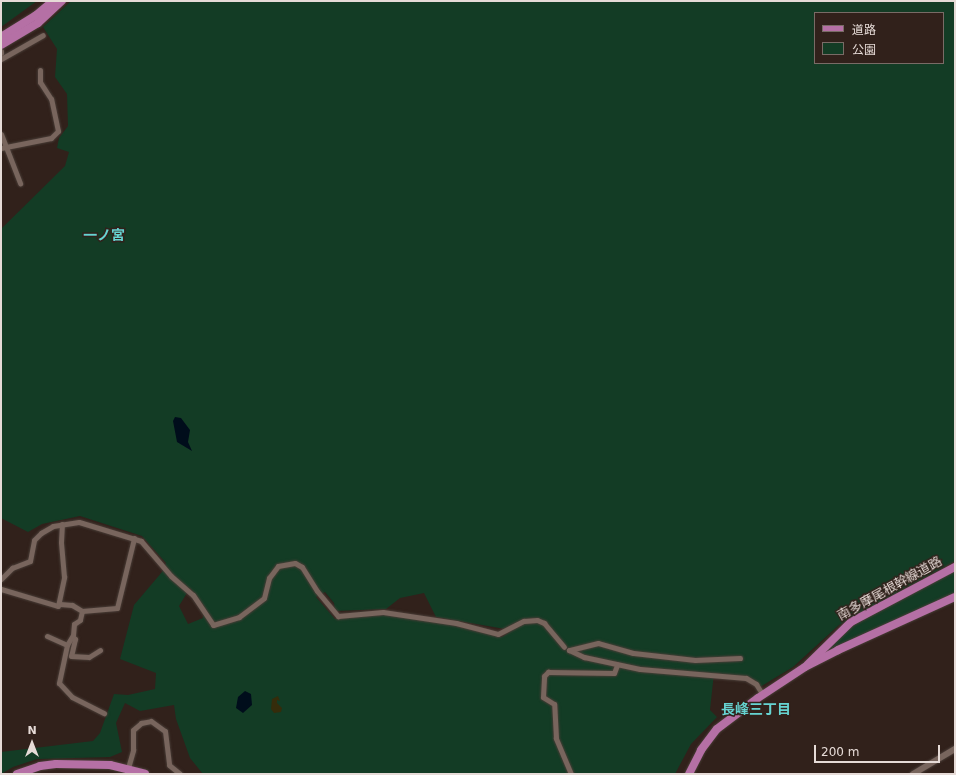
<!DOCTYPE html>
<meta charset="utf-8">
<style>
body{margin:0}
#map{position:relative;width:956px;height:775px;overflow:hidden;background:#31211b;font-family:"DejaVu Sans","Noto Sans JP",sans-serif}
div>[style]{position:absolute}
.green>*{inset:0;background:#133c25}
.sand>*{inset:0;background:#352c0b}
.water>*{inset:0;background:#000d1b}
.roads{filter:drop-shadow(0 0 1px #493d37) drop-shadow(0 0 1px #493d37)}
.minor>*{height:5px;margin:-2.5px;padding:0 2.5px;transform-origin:2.5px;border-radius:2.5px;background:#78655d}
.tertiary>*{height:6px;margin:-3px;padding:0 3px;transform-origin:3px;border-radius:3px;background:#78655d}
.primary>*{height:8px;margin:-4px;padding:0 4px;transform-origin:4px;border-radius:4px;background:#b570a5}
span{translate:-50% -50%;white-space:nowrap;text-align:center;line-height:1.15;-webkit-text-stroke:3px #31211b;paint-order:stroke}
.street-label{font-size:13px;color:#e6dbd7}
.neighbourhood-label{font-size:14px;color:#66d3d1;font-weight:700}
.frame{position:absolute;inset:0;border:2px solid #e6dbd7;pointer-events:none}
.legend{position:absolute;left:814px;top:12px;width:130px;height:52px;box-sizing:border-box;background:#31211b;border:1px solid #796b66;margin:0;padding:5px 7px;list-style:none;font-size:12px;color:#e6dbd7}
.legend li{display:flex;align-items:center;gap:8px;height:20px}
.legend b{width:20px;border:1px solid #796b66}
.north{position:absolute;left:12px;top:723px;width:40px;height:40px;-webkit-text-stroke:3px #31211b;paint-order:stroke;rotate:0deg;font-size:11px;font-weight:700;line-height:16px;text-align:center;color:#e6dbd7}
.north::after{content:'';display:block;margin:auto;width:14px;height:18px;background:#e6dbd7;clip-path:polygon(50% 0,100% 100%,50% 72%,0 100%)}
.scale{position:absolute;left:814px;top:745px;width:126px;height:18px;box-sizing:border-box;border:2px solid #e6dbd7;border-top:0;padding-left:5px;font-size:12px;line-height:14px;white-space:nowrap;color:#e6dbd7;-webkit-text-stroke:3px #31211b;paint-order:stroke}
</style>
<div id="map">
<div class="green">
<div style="clip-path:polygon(1px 1px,37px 1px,1px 27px)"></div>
<div style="clip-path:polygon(evenodd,71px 1px,955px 1px,955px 561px,839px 625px,793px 667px,760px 687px,751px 678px,714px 673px,710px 710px,717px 717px,691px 744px,675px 774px,203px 774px,190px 758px,176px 719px,174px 705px,140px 711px,125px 703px,116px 723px,122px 752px,110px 757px,37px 759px,13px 767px,1px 774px,1px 752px,93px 741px,100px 733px,114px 694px,128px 695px,155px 689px,156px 673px,120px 659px,134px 605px,162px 572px,166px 563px,142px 536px,80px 516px,42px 524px,28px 532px,1px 518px,1px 229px,65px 166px,69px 152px,57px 148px,59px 138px,68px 126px,67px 94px,55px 77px,57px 49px,43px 27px,71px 1px,815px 13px,943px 13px,943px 63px,815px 63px,815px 13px,71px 1px,190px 588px,204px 606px,203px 618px,188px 624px,179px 606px,190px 588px,71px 1px,325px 592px,334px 603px,335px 611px,386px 609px,400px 598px,424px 593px,436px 617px,505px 629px,510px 632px,502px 637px,434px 621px,384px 615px,335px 619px,316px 597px,325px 592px)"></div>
<div style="clip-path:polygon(955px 569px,955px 594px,818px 660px,847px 627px)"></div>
</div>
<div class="sand">
<div style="clip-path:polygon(278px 696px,280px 701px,277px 700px,277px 703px,282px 708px,281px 712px,274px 713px,271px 709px,272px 699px)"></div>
</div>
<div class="water">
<div style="clip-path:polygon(175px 417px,181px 418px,190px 430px,188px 442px,192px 451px,177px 442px,173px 421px)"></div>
<div style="clip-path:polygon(245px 691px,251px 694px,252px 705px,243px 713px,236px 708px,238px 697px)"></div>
</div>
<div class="roads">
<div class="minor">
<div style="left:1px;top:51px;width:2px;rotate:90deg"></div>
<div style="left:1px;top:59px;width:48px;rotate:-29.7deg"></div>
<div style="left:1px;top:134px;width:53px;rotate:68.8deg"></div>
<div style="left:1px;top:148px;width:51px;rotate:-11.3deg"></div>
<div style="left:51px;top:138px;width:10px;rotate:-45deg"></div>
<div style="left:58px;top:131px;width:33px;rotate:-102deg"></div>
<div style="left:51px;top:99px;width:20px;rotate:-123deg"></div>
<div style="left:40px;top:82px;width:12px;rotate:-90deg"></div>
<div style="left:1px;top:579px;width:16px;rotate:-45deg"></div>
<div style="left:12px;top:568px;width:19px;rotate:-21deg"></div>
<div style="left:30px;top:561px;width:21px;rotate:-79deg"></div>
<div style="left:34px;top:540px;width:10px;rotate:-45deg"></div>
<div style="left:41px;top:533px;width:14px;rotate:-30deg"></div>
<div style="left:53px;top:526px;width:26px;rotate:-9deg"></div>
<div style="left:79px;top:522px;width:65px;rotate:17deg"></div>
<div style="left:141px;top:541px;width:46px;rotate:49.4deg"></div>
<div style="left:171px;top:576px;width:29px;rotate:41deg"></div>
<div style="left:193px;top:595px;width:36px;rotate:56deg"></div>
<div style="left:213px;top:625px;width:27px;rotate:-17deg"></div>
<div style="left:239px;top:617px;width:31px;rotate:-37deg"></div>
<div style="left:264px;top:598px;width:21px;rotate:-76deg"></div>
<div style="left:269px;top:578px;width:15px;rotate:-53deg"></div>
<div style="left:278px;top:566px;width:17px;rotate:-10deg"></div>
<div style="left:295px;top:563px;width:8px;rotate:30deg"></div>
<div style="left:302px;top:567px;width:28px;rotate:58deg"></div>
<div style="left:317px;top:591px;width:33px;rotate:50deg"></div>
<div style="left:338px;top:616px;width:45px;rotate:-5.1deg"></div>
<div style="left:383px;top:612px;width:74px;rotate:8.6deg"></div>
<div style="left:456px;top:623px;width:43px;rotate:14.7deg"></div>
<div style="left:498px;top:634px;width:29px;rotate:-27deg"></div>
<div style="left:524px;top:621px;width:13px;rotate:-4deg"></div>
<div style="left:537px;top:620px;width:8px;rotate:23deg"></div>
<div style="left:544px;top:623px;width:31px;rotate:50deg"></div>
<div style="left:1px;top:589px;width:59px;rotate:16.6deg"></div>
<div style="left:58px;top:606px;width:30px;rotate:-78deg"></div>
<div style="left:64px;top:577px;width:35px;rotate:-95deg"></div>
<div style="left:61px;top:542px;width:18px;rotate:-87deg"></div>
<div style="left:60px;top:604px;width:12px;rotate:5deg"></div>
<div style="left:72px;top:605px;width:12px;rotate:31deg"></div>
<div style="left:82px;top:611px;width:35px;rotate:-5deg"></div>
<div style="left:117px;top:608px;width:72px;rotate:-76.3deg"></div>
<div style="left:82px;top:611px;width:9px;rotate:103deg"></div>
<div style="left:80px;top:620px;width:7px;rotate:146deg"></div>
<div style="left:74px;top:624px;width:11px;rotate:95deg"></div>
<div style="left:73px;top:635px;width:12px;rotate:121deg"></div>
<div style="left:67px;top:645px;width:39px;rotate:102deg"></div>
<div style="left:59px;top:683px;width:19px;rotate:47deg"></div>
<div style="left:72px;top:697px;width:36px;rotate:27deg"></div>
<div style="left:47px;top:636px;width:22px;rotate:24deg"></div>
<div style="left:73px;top:637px;width:3px;rotate:45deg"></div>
<div style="left:75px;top:639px;width:17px;rotate:103deg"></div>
<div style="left:71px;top:656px;width:18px;rotate:3deg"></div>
<div style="left:89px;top:657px;width:13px;rotate:-32deg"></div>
<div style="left:740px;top:658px;width:45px;rotate:177.5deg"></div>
<div style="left:695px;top:660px;width:62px;rotate:-173.6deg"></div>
<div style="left:633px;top:653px;width:36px;rotate:-164deg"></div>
<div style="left:598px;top:643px;width:30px;rotate:166deg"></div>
<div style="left:569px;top:650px;width:17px;rotate:25deg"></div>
<div style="left:584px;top:657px;width:57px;rotate:12.1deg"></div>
<div style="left:640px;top:669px;width:106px;rotate:4.9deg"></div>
<div style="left:746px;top:678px;width:12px;rotate:31deg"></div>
<div style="left:756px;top:684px;width:13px;rotate:58deg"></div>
<div style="left:128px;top:768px;width:19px;rotate:-74deg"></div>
<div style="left:133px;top:750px;width:20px;rotate:-90deg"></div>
<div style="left:133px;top:730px;width:11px;rotate:-41deg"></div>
<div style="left:141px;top:723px;width:10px;rotate:-11deg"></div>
<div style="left:151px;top:721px;width:17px;rotate:36deg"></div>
<div style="left:165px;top:731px;width:34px;rotate:83deg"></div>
<div style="left:169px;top:765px;width:14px;rotate:39deg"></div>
<div style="left:571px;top:774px;width:39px;rotate:-113deg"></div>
<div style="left:556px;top:738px;width:34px;rotate:-93deg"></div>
<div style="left:554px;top:704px;width:13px;rotate:-148deg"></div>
<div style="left:543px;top:697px;width:21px;rotate:-87deg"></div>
<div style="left:544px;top:676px;width:6px;rotate:-45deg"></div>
<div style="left:548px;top:672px;width:66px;rotate:0.9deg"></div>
<div style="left:614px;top:673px;width:9px;rotate:-69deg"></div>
</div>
<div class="tertiary">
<div style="left:913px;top:774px;width:49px;rotate:-30.8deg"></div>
</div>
<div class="primary">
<div style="left:1px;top:37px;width:40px;rotate:-32deg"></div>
<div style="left:35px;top:16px;width:23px;rotate:-40deg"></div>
<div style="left:1px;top:45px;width:43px;rotate:-30.7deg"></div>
<div style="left:38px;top:23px;width:33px;rotate:-43deg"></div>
<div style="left:807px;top:665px;width:62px;rotate:-44.3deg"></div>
<div style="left:851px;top:622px;width:118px;rotate:-27.9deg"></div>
<div style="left:17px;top:774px;width:24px;rotate:-19deg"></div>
<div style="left:40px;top:766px;width:16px;rotate:-7deg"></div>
<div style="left:56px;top:764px;width:54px;rotate:1.1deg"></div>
<div style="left:110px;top:765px;width:36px;rotate:14deg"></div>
<div style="left:689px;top:774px;width:27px;rotate:-63deg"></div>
<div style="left:701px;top:750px;width:26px;rotate:-53deg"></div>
<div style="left:717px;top:729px;width:51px;rotate:-37.1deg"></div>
<div style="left:758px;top:698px;width:56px;rotate:-33.4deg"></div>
<div style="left:805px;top:667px;width:37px;rotate:-27deg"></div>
<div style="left:838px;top:650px;width:128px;rotate:-24.4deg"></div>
</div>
</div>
<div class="street-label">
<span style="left:890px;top:589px;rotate:-29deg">南多摩尾根幹線道路</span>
</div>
<div class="neighbourhood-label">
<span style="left:104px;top:235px">一ノ宮</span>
<span style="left:756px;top:709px">長峰三丁目</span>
</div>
<div class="frame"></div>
<ul class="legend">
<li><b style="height:5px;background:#b570a5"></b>道路</li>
<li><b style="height:11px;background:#133c25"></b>公園</li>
</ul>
<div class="north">N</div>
<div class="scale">200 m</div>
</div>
